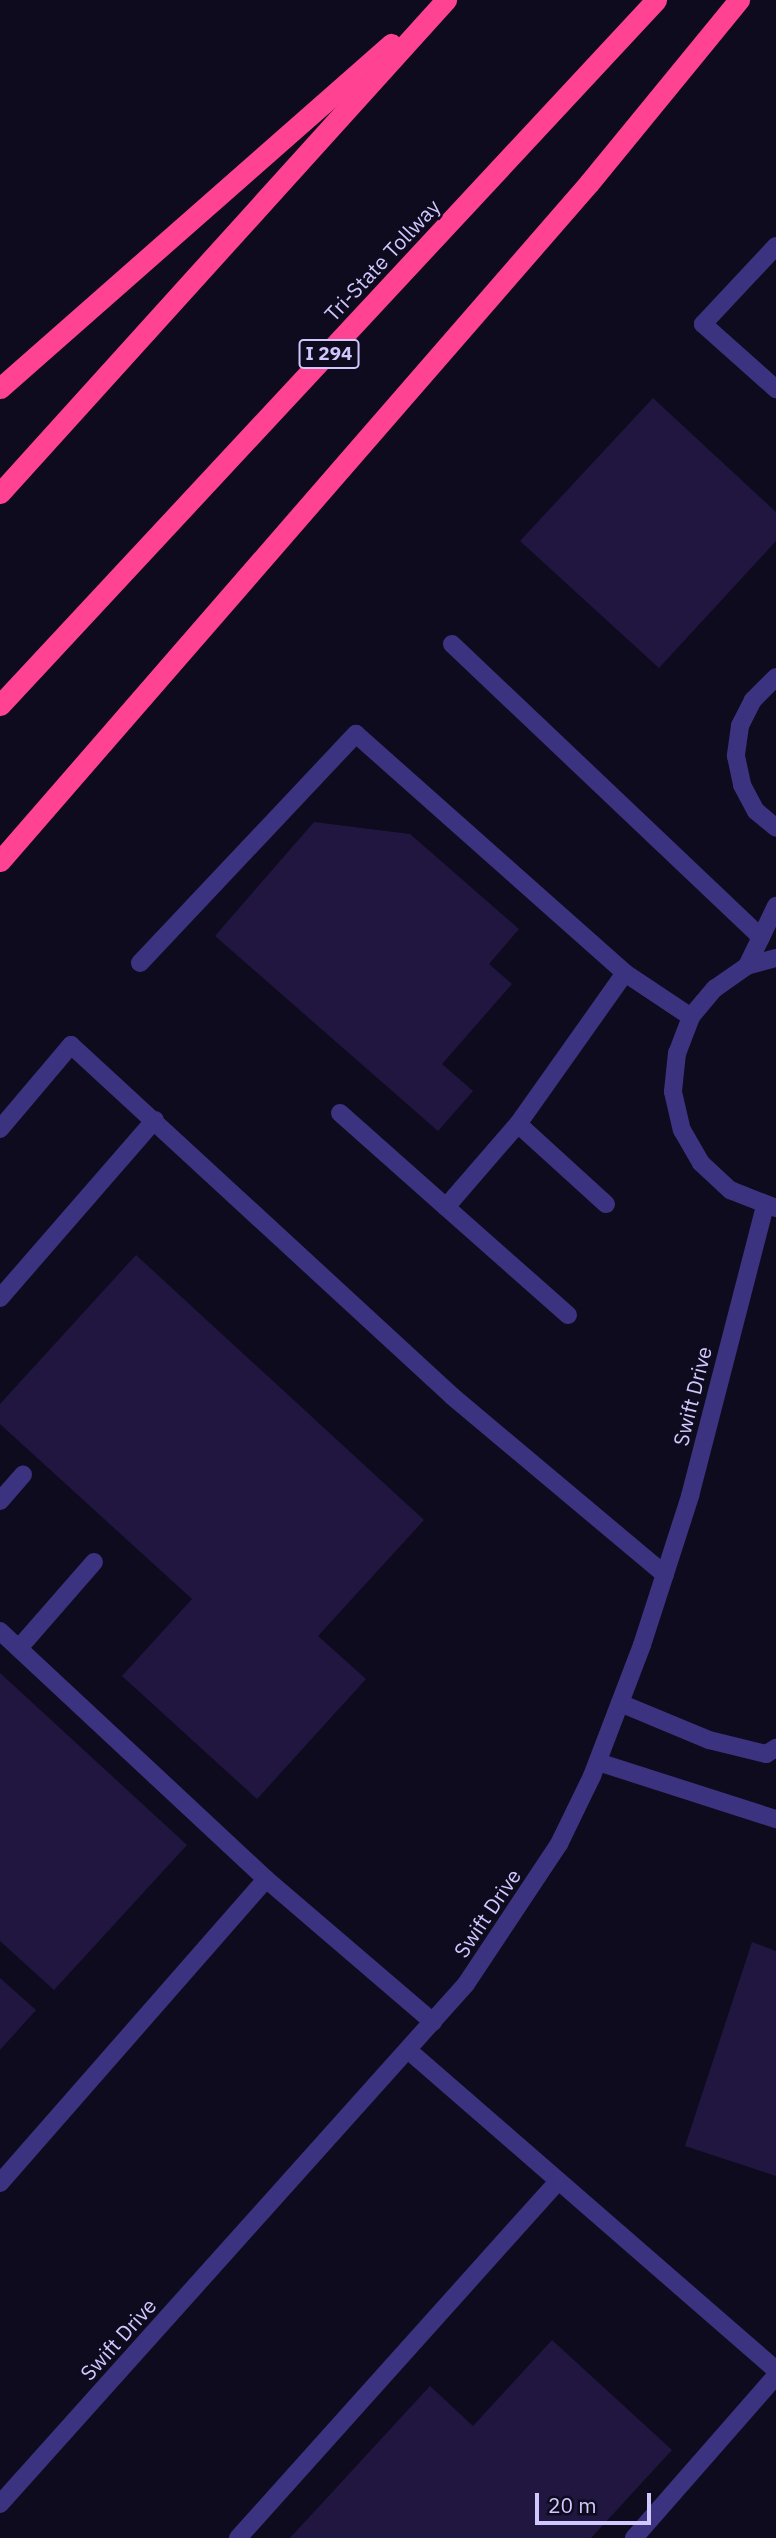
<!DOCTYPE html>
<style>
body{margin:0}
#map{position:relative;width:776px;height:2538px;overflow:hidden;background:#0f0b1e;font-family:"IBM Plex Sans",sans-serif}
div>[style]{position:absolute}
.building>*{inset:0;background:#21163f}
.service>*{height:18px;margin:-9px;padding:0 9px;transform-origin:9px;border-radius:9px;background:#3b337f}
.minor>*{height:18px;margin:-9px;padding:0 9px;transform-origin:9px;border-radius:9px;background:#3b337f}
.motorway>*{height:21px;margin:-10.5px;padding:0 10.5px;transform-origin:10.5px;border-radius:10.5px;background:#ff4291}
span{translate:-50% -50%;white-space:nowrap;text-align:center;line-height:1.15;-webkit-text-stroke:5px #0f0b1e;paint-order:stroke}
.shield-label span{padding:2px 5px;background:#0f0b1e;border:2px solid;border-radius:5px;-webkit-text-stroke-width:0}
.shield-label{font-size:19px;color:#d1c7ff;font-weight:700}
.street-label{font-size:21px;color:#d1c7ff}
.scale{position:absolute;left:535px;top:2493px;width:116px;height:32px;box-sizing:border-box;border:4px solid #d1c7ff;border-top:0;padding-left:9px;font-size:21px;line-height:24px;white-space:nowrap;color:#d1c7ff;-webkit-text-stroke:5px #0f0b1e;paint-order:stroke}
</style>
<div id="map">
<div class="building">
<div style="clip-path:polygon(653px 398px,776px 512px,776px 541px,659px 668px,520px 541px)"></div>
<div style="clip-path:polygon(314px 822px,410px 834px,519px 929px,489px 964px,512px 984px,442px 1064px,473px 1091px,438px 1131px,215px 936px)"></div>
<div style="clip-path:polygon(136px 1255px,424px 1520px,318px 1636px,366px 1679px,257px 1799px,122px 1676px,192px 1599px,0 1424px,0 1404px)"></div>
<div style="clip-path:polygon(0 1673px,187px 1845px,54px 1990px,0 1941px)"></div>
<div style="clip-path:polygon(752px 1942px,776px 1951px,776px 2176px,685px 2146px)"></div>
<div style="clip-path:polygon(0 1978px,36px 2010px,0 2050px)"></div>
<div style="clip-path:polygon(552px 2340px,672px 2450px,591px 2538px,290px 2538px,430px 2386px,473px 2426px)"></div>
</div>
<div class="service">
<div style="left:776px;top:246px;width:107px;rotate:133.1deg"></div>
<div style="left:703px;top:324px;width:98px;rotate:41.7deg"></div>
<div style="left:452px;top:644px;width:426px;rotate:43.5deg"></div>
<div style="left:776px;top:677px;width:33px;rotate:135deg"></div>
<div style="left:753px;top:700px;width:29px;rotate:117deg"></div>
<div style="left:740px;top:726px;width:30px;rotate:98deg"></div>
<div style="left:736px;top:756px;width:30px;rotate:78deg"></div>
<div style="left:742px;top:785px;width:30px;rotate:62deg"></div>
<div style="left:756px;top:811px;width:26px;rotate:40deg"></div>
<div style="left:140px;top:963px;width:315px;rotate:-46.7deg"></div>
<div style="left:356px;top:734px;width:360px;rotate:41.6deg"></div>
<div style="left:625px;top:973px;width:79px;rotate:33.7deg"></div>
<div style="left:747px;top:966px;width:67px;rotate:-64.2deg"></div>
<div style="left:340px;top:1113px;width:142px;rotate:41.6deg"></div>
<div style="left:518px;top:1124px;width:119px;rotate:42.3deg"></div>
<div style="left:0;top:1129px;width:110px;rotate:-49.8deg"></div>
<div style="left:71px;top:1045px;width:518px;rotate:42.65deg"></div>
<div style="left:452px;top:1396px;width:278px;rotate:40deg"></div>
<div style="left:0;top:1298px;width:236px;rotate:-49deg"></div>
<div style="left:568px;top:1315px;width:163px;rotate:-138.5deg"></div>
<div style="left:446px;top:1207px;width:110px;rotate:-49.1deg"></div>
<div style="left:518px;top:1124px;width:185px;rotate:-54.7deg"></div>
<div style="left:0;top:1501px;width:35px;rotate:-49deg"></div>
<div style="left:0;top:1631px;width:364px;rotate:43deg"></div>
<div style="left:266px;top:1879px;width:220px;rotate:40.6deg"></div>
<div style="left:19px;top:1648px;width:114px;rotate:-48.9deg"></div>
<div style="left:620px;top:1703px;width:96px;rotate:22.6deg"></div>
<div style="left:709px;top:1740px;width:59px;rotate:13.8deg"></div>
<div style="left:766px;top:1754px;width:12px;rotate:-31deg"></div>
<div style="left:598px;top:1762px;width:187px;rotate:17.8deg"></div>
<div style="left:408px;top:2050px;width:488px;rotate:41deg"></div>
<div style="left:0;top:2183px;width:404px;rotate:-48.8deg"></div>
<div style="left:238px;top:2538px;width:479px;rotate:-48.1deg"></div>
<div style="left:634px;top:2538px;width:215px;rotate:-48.8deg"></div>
</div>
<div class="minor">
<div style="left:776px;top:958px;width:30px;rotate:165deg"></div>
<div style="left:747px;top:966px;width:39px;rotate:145deg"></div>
<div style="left:715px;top:988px;width:38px;rotate:130deg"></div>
<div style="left:691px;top:1017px;width:39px;rotate:111deg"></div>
<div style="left:677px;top:1053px;width:39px;rotate:96deg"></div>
<div style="left:673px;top:1092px;width:39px;rotate:77deg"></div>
<div style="left:682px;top:1130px;width:38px;rotate:60deg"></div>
<div style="left:701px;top:1163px;width:40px;rotate:43deg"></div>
<div style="left:730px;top:1190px;width:49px;rotate:21.4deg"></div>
<div style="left:0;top:2504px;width:698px;rotate:-48.13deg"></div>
<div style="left:466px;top:1984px;width:168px;rotate:-56.4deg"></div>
<div style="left:559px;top:1844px;width:76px;rotate:-64.1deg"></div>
<div style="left:592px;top:1776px;width:140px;rotate:-69.1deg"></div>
<div style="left:642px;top:1645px;width:157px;rotate:-72.1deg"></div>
<div style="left:690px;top:1496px;width:299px;rotate:-75.5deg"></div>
</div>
<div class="motorway">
<div style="left:0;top:388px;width:521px;rotate:-41.34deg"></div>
<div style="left:0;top:493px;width:665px;rotate:-47.87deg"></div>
<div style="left:0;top:705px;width:963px;rotate:-47.06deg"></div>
<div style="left:0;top:861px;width:898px;rotate:-49.02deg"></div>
<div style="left:589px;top:183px;width:237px;rotate:-50.7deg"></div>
</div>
<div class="shield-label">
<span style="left:329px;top:354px">I 294</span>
</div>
<div class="street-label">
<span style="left:382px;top:260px;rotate:-47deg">Tri-State Tollway</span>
<span style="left:692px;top:1396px;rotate:-76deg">Swift Drive</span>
<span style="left:487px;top:1913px;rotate:-56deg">Swift Drive</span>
<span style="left:118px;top:2339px;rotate:-48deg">Swift Drive</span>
</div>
<div class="scale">20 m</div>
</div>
